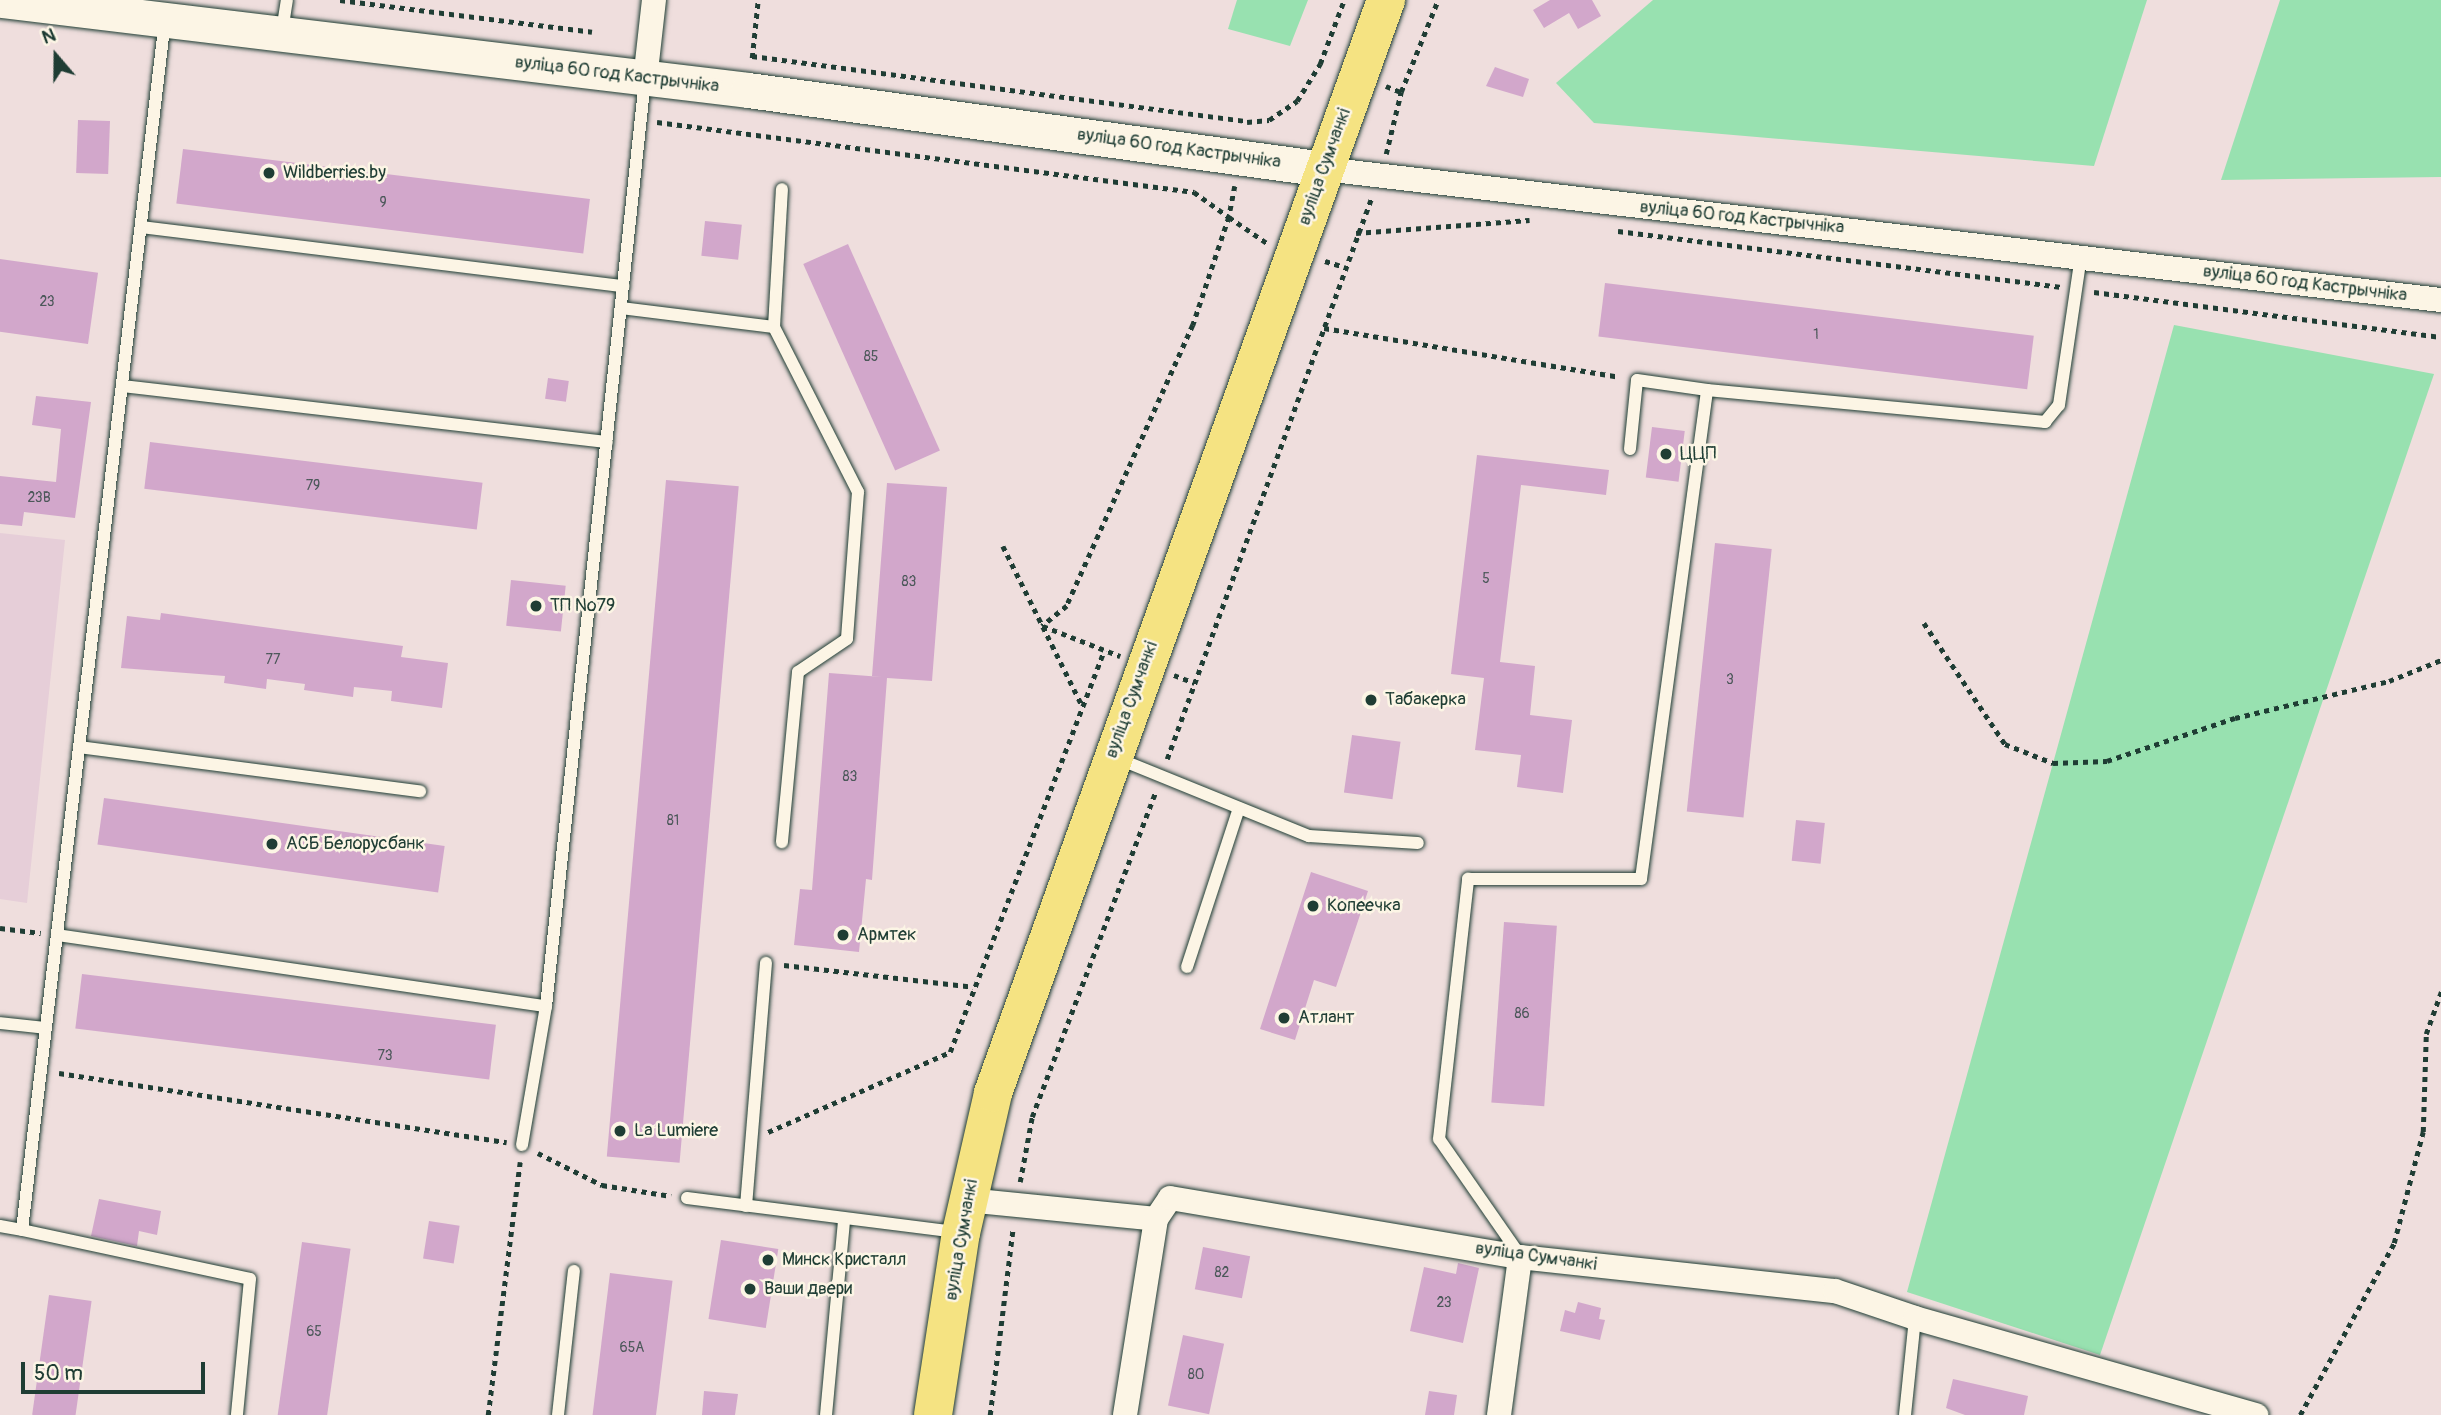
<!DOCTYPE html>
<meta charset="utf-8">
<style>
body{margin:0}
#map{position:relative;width:2441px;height:1415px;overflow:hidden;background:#efdedd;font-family:Pangolin,sans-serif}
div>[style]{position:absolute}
.built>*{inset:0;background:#e6ced8}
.green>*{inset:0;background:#98e1b0}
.building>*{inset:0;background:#d2a7cb;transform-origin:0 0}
.path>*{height:4.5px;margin-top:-2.25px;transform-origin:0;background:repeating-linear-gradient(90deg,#1f3d34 0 5px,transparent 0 10px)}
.roads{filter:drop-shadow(0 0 2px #1f3d34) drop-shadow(0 0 2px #1f3d34)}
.lane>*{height:12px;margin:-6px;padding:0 6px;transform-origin:6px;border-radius:6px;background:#fcf5e5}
.street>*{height:24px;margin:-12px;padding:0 12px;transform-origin:12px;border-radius:12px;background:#fcf5e5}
.secondary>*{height:35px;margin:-17.5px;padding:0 17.5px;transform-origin:17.5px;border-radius:17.5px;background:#fcf5e5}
.primary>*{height:38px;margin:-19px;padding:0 19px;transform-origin:19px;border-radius:19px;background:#f5e382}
.dots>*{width:19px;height:19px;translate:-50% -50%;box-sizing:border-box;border:4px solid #fcf5e5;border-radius:50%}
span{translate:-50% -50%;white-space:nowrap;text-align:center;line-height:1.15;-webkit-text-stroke:5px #fcf5e5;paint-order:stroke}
.number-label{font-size:14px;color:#4c585a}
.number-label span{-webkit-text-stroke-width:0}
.street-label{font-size:18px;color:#1f3d34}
.poi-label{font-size:18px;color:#1f3d34}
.left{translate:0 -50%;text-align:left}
.north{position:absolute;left:21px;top:21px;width:70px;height:70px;-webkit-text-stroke:5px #fcf5e5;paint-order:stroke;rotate:340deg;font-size:19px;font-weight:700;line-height:28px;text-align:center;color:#1f3d34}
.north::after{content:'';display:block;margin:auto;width:24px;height:32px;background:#1f3d34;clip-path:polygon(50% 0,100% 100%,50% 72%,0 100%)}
.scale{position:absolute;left:21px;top:1362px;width:184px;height:32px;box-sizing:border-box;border:4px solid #1f3d34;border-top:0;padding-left:9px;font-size:21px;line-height:24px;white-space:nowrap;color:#1f3d34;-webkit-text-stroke:5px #fcf5e5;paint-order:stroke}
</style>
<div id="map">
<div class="built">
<div style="clip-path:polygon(0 533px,65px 540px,27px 903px,0 899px)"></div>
</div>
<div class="green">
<div style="clip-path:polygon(1237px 0,1308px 0,1290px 46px,1228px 29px)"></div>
<div style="clip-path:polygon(1653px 0,2147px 0,2094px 166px,1594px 123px,1556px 83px)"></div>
<div style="clip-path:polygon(2280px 0,2441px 0,2441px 177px,2221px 180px)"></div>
<div style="clip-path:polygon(2174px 325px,2434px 374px,2100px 1355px,1907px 1292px)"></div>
</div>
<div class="building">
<div style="clip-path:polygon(1550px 0,1592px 0,1601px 16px,1578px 29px,1569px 13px,1544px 28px,1533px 10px)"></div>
<div style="clip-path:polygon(1495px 67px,1529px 79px,1523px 97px,1486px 86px)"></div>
<div style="left:78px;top:120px;width:32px;height:53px;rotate:2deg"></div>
<div style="left:183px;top:149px;width:410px;height:55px;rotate:7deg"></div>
<div style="left:705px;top:221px;width:37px;height:35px;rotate:6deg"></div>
<div style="left:848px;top:244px;width:226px;height:49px;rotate:66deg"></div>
<div style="left:0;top:259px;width:99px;height:72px;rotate:8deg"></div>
<div style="left:1605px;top:283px;width:432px;height:54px;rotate:7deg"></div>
<div style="left:548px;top:378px;width:21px;height:21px;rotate:8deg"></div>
<div style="clip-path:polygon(36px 396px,91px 402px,75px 518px,24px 512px,22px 526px,0 524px,0 476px,56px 482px,61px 429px,32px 425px)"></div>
<div style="left:1652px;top:427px;width:33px;height:51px;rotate:7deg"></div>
<div style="left:150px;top:442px;width:335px;height:47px;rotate:7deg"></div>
<div style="clip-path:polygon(1477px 455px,1609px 470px,1606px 495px,1521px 485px,1500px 662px,1535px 666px,1530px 715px,1572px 720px,1563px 793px,1517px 787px,1521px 755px,1475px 750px,1484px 678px,1451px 674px)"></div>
<div style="left:666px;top:480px;width:73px;height:679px;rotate:5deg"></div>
<div style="clip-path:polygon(887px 483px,947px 487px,932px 681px,887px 678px,872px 880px,866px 879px,859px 952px,794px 945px,800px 889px,812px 890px,829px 673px,882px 677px,872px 676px)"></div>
<div style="left:1715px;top:543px;width:57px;height:270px;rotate:6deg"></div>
<div style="left:511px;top:580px;width:55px;height:46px;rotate:6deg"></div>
<div style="clip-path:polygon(161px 613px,403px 646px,401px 657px,448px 663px,442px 708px,391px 701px,392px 691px,354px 687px,353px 697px,304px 690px,305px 684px,267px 679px,266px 689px,224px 683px,225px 676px,121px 668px,127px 616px,160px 620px)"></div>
<div style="left:1352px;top:735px;width:49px;height:58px;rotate:8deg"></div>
<div style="left:104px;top:798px;width:344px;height:47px;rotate:8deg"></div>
<div style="left:1796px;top:820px;width:29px;height:41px;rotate:6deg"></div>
<div style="clip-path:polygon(1311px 872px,1368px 891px,1336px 987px,1314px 980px,1295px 1040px,1260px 1029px)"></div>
<div style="left:1504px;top:922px;width:53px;height:181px;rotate:4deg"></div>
<div style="left:82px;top:974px;width:417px;height:55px;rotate:7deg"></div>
<div style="clip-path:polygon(99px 1199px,161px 1211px,157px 1235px,139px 1231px,137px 1246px,91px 1236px)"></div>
<div style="left:429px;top:1221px;width:31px;height:38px;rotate:9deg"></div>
<div style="left:721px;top:1240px;width:58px;height:80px;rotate:9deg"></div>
<div style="left:302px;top:1242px;width:49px;height:175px;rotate:8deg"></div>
<div style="left:1203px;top:1247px;width:48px;height:43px;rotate:11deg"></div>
<div style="clip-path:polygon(1458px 1263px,1479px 1268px,1463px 1343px,1410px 1331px,1424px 1267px,1456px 1274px)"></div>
<div style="left:610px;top:1273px;width:63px;height:143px;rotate:7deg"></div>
<div style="left:49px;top:1295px;width:43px;height:121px;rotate:8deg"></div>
<div style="clip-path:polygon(1578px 1302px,1601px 1308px,1599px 1319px,1605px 1320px,1600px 1340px,1560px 1331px,1565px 1310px,1575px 1313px)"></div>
<div style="left:1183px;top:1335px;width:42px;height:72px;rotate:12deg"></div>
<div style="clip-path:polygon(1953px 1379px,2028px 1396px,2024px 1415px,1965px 1415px,1946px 1408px)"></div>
<div style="clip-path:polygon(704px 1391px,738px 1394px,735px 1415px,702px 1415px)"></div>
<div style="clip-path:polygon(1429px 1391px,1457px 1395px,1454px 1415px,1425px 1415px)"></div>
</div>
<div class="path">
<div style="left:340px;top:0;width:254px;rotate:7.2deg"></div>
<div style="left:752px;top:56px;width:499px;rotate:7.5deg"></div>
<div style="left:752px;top:58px;width:58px;rotate:-84.1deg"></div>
<div style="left:1386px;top:86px;width:16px;rotate:22deg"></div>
<div style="left:657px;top:122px;width:542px;rotate:7.43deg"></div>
<div style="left:1194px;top:192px;width:43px;rotate:35.5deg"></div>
<div style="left:1229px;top:217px;width:114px;rotate:108.4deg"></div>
<div style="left:1193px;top:325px;width:308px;rotate:114.2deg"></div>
<div style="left:1067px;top:606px;width:32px;rotate:141deg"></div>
<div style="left:1247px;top:122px;width:22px;rotate:-5deg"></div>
<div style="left:1269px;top:120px;width:34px;rotate:-34deg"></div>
<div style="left:1297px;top:101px;width:44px;rotate:-58.1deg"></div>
<div style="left:1320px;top:64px;width:68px;rotate:-69.4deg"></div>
<div style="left:1386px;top:154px;width:64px;rotate:-76.4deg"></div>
<div style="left:1401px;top:92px;width:99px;rotate:-68.1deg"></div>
<div style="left:1235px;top:186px;width:32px;rotate:101deg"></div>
<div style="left:1229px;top:217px;width:46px;rotate:34.4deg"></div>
<div style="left:1618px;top:231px;width:447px;rotate:7.2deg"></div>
<div style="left:1356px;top:233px;width:174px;rotate:-4.3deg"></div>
<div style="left:1325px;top:261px;width:21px;rotate:17deg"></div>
<div style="left:2094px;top:292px;width:350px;rotate:7.4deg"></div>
<div style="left:1324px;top:328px;width:299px;rotate:9.4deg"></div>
<div style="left:1003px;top:546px;width:178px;rotate:63.6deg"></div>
<div style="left:1924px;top:623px;width:146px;rotate:56.2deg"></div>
<div style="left:2005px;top:744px;width:52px;rotate:21.6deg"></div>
<div style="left:2053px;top:763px;width:54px;rotate:-2.1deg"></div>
<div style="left:2107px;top:761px;width:135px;rotate:-18.6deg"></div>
<div style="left:2235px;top:718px;width:158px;rotate:-13.5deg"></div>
<div style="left:2389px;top:681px;width:56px;rotate:-22deg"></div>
<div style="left:1043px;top:626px;width:83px;rotate:21.3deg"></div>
<div style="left:1174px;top:675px;width:22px;rotate:21deg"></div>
<div style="left:1167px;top:759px;width:596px;rotate:-69.98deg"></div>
<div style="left:0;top:928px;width:41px;rotate:7deg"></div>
<div style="left:784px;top:965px;width:190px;rotate:6.6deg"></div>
<div style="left:59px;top:1073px;width:453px;rotate:8.8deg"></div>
<div style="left:768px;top:1132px;width:199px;rotate:-23.7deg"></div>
<div style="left:950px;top:1052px;width:430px;rotate:-69deg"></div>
<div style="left:538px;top:1153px;width:72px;rotate:26.6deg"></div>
<div style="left:602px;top:1185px;width:70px;rotate:9.1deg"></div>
<div style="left:1020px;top:1182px;width:66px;rotate:-79.5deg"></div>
<div style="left:1032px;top:1117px;width:349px;rotate:-69.2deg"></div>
<div style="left:488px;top:1415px;width:255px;rotate:-82.8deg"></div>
<div style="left:990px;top:1415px;width:188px;rotate:-83deg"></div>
<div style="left:2300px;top:1415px;width:196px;rotate:-61.3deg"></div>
<div style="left:2394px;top:1243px;width:115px;rotate:-75.4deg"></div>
<div style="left:2423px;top:1132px;width:98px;rotate:-88.2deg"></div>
<div style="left:2426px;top:1034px;width:45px;rotate:-70.3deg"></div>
</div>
<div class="roads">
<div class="lane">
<div style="left:165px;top:20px;width:1218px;rotate:96.74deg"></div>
<div style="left:22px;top:1230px;width:233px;rotate:12.1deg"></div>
<div style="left:250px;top:1279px;width:137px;rotate:95.5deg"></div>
<div style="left:282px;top:31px;width:31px;rotate:-81deg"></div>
<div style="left:141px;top:227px;width:486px;rotate:7deg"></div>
<div style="left:621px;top:308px;width:154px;rotate:7.1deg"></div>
<div style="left:774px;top:327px;width:185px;rotate:63deg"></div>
<div style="left:858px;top:492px;width:147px;rotate:94.3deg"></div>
<div style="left:847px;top:639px;width:59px;rotate:146deg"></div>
<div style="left:798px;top:672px;width:171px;rotate:95.4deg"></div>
<div style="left:774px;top:327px;width:138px;rotate:-86.7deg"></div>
<div style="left:122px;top:386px;width:488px;rotate:6.6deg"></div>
<div style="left:1630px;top:449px;width:69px;rotate:-84.2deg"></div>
<div style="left:1637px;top:380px;width:71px;rotate:8.1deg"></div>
<div style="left:79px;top:747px;width:344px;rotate:7.4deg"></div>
<div style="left:1119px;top:759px;width:205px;rotate:22.1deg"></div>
<div style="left:1309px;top:836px;width:109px;rotate:3.7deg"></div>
<div style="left:57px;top:935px;width:494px;rotate:8.3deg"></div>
<div style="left:1187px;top:967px;width:167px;rotate:-71.9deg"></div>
<div style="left:0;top:1023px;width:46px;rotate:6.2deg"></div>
<div style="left:522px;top:1145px;width:141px;rotate:-80.2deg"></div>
<div style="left:546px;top:1006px;width:931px;rotate:-83.9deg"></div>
<div style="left:687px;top:1198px;width:272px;rotate:7.2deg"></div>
<div style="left:746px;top:1206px;width:244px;rotate:-85.3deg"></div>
<div style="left:0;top:1226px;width:22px;rotate:10deg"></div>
<div style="left:1519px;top:1254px;width:140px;rotate:-124.8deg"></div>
<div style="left:1439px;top:1139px;width:262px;rotate:-83.6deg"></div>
<div style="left:1468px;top:879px;width:173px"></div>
<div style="left:1641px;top:879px;width:493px;rotate:-82.3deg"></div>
<div style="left:1707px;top:390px;width:340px;rotate:5.4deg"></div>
<div style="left:2045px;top:422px;width:22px;rotate:-51deg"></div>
<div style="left:2059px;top:405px;width:151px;rotate:-81.6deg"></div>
<div style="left:558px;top:1415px;width:145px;rotate:-83.7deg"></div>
<div style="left:826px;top:1415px;width:196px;rotate:-84.7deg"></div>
<div style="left:1905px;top:1415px;width:98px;rotate:-84.1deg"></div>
</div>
<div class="street">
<div style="left:645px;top:80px;width:81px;rotate:-83.6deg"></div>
<div style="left:1324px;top:169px;width:1125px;rotate:6.69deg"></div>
<div style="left:967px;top:1200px;width:190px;rotate:5.7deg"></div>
<div style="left:1125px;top:1415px;width:198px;rotate:-81deg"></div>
<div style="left:1156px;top:1219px;width:25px;rotate:-56deg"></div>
<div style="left:1170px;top:1198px;width:355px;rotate:9.6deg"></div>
<div style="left:1520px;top:1257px;width:317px;rotate:6.2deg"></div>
<div style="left:1835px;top:1291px;width:84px;rotate:18.6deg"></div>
<div style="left:1915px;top:1318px;width:355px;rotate:15.9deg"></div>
<div style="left:1499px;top:1415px;width:159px;rotate:-82.4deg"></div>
</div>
<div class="secondary">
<div style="left:1px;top:0;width:752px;rotate:6.87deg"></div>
<div style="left:748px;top:90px;width:581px;rotate:7.81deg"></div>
</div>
<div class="primary">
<div style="left:933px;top:1415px;width:184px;rotate:-81.3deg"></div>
<div style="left:961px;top:1233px;width:144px;rotate:-77.1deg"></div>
<div style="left:993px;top:1093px;width:1162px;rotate:-70.22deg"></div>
</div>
</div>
<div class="dots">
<div style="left:269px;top:173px;background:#1f3d34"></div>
<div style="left:1666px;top:454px;background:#1f3d34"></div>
<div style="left:536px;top:606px;background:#1f3d34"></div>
<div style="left:1371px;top:700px;background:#1f3d34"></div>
<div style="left:272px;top:844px;background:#1f3d34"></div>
<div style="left:1313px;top:906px;background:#1f3d34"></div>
<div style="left:843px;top:935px;background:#1f3d34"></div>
<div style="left:1284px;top:1018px;background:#1f3d34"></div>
<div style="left:620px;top:1131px;background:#1f3d34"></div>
<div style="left:768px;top:1260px;background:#1f3d34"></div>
<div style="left:750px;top:1289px;background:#1f3d34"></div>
</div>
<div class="number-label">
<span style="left:383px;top:203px">9</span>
<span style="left:47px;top:302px">23</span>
<span style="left:1816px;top:335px">1</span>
<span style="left:871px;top:357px">85</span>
<span style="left:313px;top:486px">79</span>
<span style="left:39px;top:498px">23В</span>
<span style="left:1486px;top:579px">5</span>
<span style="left:909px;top:582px">83</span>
<span style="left:273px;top:660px">77</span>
<span style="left:1730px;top:680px">3</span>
<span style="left:850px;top:777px">83</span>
<span style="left:673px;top:821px">81</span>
<span style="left:1522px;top:1014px">86</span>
<span style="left:385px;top:1056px">73</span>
<span style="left:1222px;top:1273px">82</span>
<span style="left:1444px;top:1303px">23</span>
<span style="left:314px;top:1332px">65</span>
<span style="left:632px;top:1348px">65А</span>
<span style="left:1196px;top:1375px">80</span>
</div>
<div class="street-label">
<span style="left:617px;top:75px;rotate:7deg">вуліца 60 год Кастрычніка</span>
<span style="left:1179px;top:149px;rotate:8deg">вуліца 60 год Кастрычніка</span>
<span style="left:1325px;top:167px;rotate:-70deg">вуліца Сумчанкі</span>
<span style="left:1742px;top:218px;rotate:6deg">вуліца 60 год Кастрычніка</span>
<span style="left:2305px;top:284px;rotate:7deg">вуліца 60 год Кастрычніка</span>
<span style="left:1132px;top:700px;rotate:-70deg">вуліца Сумчанкі</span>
<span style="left:962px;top:1240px;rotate:-80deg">вуліца Сумчанкі</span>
<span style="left:1536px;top:1257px;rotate:8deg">вуліца Сумчанкі</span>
</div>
<div class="poi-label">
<span class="left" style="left:283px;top:173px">Wildberries.by</span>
<span class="left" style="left:1680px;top:454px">ЦЦП</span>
<span class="left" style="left:550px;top:606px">ТП №79</span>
<span class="left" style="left:1385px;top:700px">Табакерка</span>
<span class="left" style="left:286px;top:844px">АСБ Белорусбанк</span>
<span class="left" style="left:1327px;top:906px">Копеечка</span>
<span class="left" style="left:857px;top:935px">Армтек</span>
<span class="left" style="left:1298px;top:1018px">Атлант</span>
<span class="left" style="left:634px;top:1131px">La Lumiere</span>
<span class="left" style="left:782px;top:1260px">Минск Кристалл</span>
<span class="left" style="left:764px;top:1289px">Ваши двери</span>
</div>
<div class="north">N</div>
<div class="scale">50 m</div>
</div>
